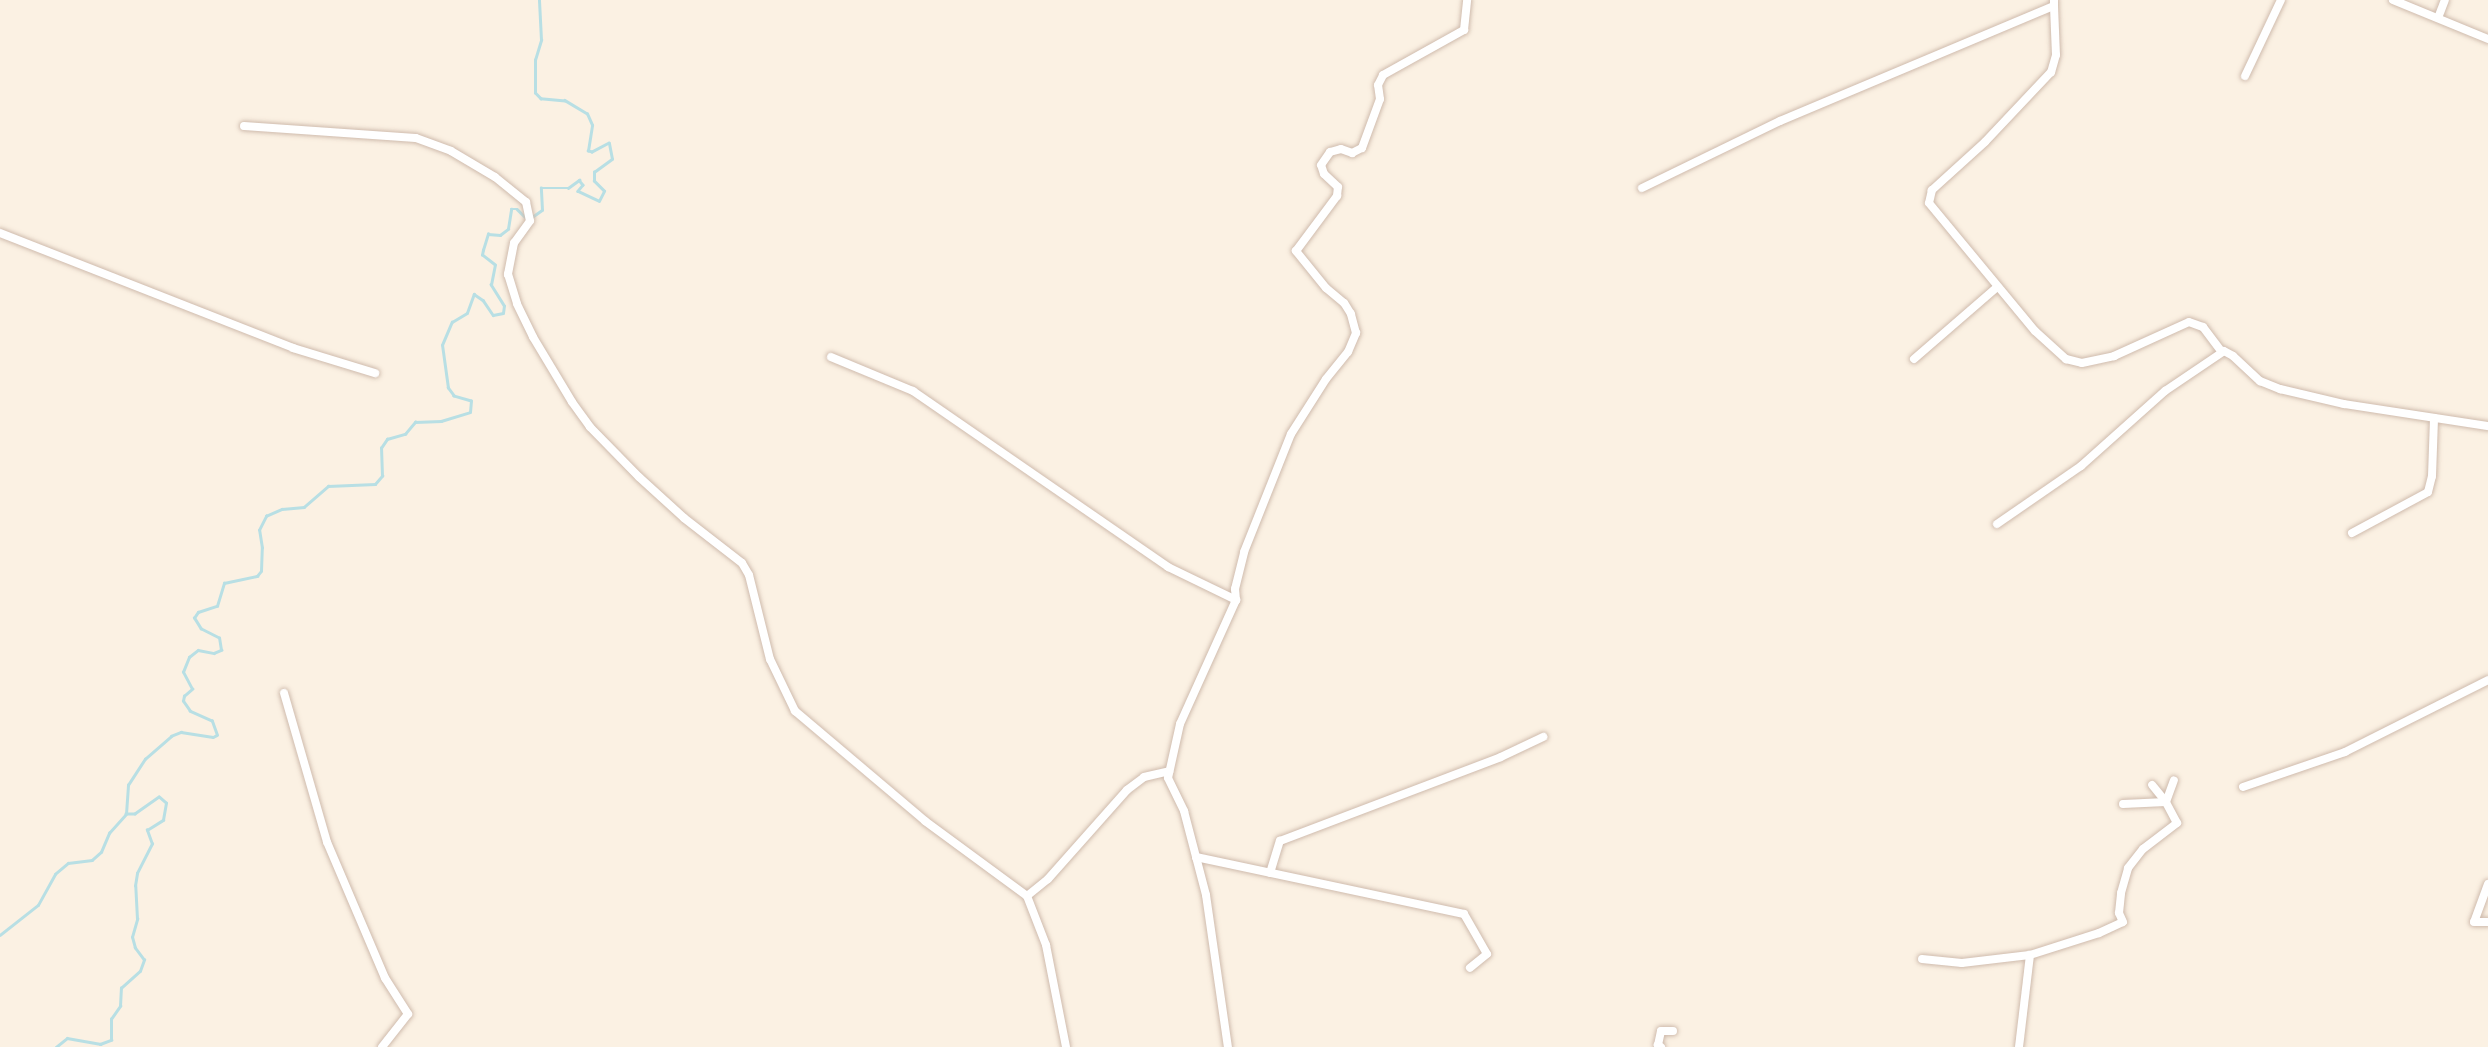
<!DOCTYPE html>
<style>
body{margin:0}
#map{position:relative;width:2488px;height:1047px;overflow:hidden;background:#fbf1e3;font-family:Overpass,sans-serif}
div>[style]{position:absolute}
.stream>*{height:2.5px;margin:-1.25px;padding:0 1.25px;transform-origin:1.25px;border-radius:1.25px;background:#b8dfe4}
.roads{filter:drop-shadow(0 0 2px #cfbbad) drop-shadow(0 0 2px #cfbbad)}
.minor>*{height:8px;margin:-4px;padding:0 4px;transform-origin:4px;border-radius:4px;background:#fff}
span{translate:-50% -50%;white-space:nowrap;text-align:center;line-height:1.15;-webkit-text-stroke:5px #fff5e9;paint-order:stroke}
</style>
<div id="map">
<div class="stream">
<div style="left:532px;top:217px;width:12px;rotate:-35deg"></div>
<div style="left:542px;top:210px;width:22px;rotate:-93deg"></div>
<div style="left:541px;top:188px;width:27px"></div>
<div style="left:568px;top:188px;width:14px;rotate:-36deg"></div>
<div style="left:579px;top:180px;width:6px;rotate:51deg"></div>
<div style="left:583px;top:185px;width:8px;rotate:130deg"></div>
<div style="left:578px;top:191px;width:23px;rotate:25deg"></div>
<div style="left:599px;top:201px;width:11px;rotate:-63deg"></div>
<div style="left:604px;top:191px;width:14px;rotate:-135deg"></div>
<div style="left:594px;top:181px;width:9px;rotate:-90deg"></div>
<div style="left:594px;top:172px;width:22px;rotate:-36deg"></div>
<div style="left:612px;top:159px;width:16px;rotate:-101deg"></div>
<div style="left:609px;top:143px;width:19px;rotate:152deg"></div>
<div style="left:592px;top:152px;width:4px;rotate:-166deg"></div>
<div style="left:588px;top:151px;width:26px;rotate:-81deg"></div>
<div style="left:592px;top:125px;width:12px;rotate:-114deg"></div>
<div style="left:587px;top:114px;width:26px;rotate:-149deg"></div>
<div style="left:565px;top:101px;width:24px;rotate:-175deg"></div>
<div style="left:541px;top:99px;width:8px;rotate:-135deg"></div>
<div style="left:535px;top:93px;width:33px;rotate:-90deg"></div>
<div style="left:535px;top:60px;width:21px;rotate:-73deg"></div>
<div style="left:541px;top:40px;width:40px;rotate:-92.9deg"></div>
<div style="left:0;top:935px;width:48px;rotate:-38.3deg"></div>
<div style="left:38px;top:905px;width:35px;rotate:-61deg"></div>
<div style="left:55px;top:874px;width:17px;rotate:-40deg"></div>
<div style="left:68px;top:863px;width:24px;rotate:-7deg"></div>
<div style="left:92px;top:860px;width:12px;rotate:-42deg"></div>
<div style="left:101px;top:852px;width:21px;rotate:-67deg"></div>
<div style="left:109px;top:833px;width:25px;rotate:-48deg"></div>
<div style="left:126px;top:814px;width:29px;rotate:-86deg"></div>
<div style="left:128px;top:785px;width:31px;rotate:-57deg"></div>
<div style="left:145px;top:759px;width:35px;rotate:-41deg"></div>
<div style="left:171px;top:736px;width:11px;rotate:-22deg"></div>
<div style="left:181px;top:732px;width:32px;rotate:9deg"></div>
<div style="left:213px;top:737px;width:4px;rotate:-27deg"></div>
<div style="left:217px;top:735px;width:15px;rotate:-110deg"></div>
<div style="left:212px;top:721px;width:24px;rotate:-156deg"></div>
<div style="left:190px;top:711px;width:12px;rotate:-125deg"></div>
<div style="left:183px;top:701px;width:5px;rotate:-79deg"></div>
<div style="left:184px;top:696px;width:11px;rotate:-41deg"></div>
<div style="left:192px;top:689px;width:19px;rotate:-118deg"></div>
<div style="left:183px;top:672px;width:16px;rotate:-68deg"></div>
<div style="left:189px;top:657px;width:11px;rotate:-38deg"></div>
<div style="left:198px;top:650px;width:16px;rotate:11deg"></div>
<div style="left:214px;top:653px;width:8px;rotate:-23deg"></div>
<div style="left:221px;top:650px;width:12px;rotate:-99deg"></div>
<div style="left:219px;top:638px;width:20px;rotate:-153deg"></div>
<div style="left:201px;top:629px;width:13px;rotate:-122deg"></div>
<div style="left:194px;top:618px;width:7px;rotate:-56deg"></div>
<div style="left:198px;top:612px;width:20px;rotate:-18deg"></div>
<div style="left:217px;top:606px;width:24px;rotate:-73deg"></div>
<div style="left:224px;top:583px;width:34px;rotate:-12deg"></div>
<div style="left:257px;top:576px;width:6px;rotate:-51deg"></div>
<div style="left:261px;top:571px;width:23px;rotate:-88deg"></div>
<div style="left:262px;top:548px;width:18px;rotate:-99deg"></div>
<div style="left:259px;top:530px;width:16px;rotate:-63deg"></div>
<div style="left:266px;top:516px;width:17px;rotate:-24deg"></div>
<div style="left:282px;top:509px;width:22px;rotate:-5deg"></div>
<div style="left:304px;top:507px;width:32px;rotate:-41deg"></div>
<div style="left:328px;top:486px;width:47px;rotate:-2.4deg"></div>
<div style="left:375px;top:484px;width:11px;rotate:-49deg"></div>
<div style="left:382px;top:476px;width:28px;rotate:-92deg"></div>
<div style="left:381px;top:448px;width:11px;rotate:-56deg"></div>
<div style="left:387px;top:439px;width:19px;rotate:-16deg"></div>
<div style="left:405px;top:434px;width:16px;rotate:-50deg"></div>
<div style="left:415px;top:422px;width:26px;rotate:-2deg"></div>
<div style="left:441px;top:421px;width:30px;rotate:-17deg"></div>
<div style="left:470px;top:412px;width:11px;rotate:-85deg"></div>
<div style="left:471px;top:401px;width:18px;rotate:-164deg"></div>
<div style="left:454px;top:396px;width:10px;rotate:-127deg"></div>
<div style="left:448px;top:388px;width:43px;rotate:-97.9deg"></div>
<div style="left:442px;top:345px;width:25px;rotate:-67deg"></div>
<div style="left:452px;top:322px;width:17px;rotate:-31deg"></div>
<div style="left:467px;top:313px;width:20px;rotate:-70deg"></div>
<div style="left:474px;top:294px;width:11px;rotate:34deg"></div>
<div style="left:483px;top:300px;width:18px;rotate:56deg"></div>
<div style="left:493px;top:315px;width:10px;rotate:-11deg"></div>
<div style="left:503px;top:313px;width:7px;rotate:-82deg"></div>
<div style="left:504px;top:306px;width:25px;rotate:-122deg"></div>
<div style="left:491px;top:285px;width:20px;rotate:-79deg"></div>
<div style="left:495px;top:265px;width:16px;rotate:-142deg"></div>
<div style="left:482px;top:255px;width:5px;rotate:-79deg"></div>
<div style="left:483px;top:250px;width:17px;rotate:-73deg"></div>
<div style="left:488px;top:234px;width:12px;rotate:5deg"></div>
<div style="left:500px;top:235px;width:10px;rotate:-37deg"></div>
<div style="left:508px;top:229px;width:20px;rotate:-81deg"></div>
<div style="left:511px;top:209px;width:6px"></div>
<div style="left:517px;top:209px;width:11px;rotate:45deg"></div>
<div style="left:56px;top:1047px;width:14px;rotate:-39deg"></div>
<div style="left:67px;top:1038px;width:34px;rotate:10deg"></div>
<div style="left:100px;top:1044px;width:12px;rotate:-20deg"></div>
<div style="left:111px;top:1040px;width:21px;rotate:-90deg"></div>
<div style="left:111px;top:1019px;width:16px;rotate:-55deg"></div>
<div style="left:120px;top:1006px;width:18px;rotate:-87deg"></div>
<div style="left:121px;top:988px;width:25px;rotate:-42deg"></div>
<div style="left:140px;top:971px;width:12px;rotate:-70deg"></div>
<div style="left:144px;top:960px;width:15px;rotate:-127deg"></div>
<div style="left:135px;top:948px;width:11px;rotate:-105deg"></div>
<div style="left:132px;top:937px;width:19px;rotate:-74deg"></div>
<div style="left:137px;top:919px;width:33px;rotate:-93deg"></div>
<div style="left:135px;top:886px;width:13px;rotate:-81deg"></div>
<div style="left:137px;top:873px;width:33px;rotate:-63deg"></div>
<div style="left:152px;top:844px;width:15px;rotate:-110deg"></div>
<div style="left:147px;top:830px;width:19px;rotate:-32deg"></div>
<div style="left:163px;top:820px;width:17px;rotate:-80deg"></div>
<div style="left:166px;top:803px;width:9px;rotate:-139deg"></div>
<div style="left:159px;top:797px;width:29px;rotate:145deg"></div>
<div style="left:135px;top:814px;width:9px;rotate:180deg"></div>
</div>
<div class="roads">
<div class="minor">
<div style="left:2393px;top:0;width:103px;rotate:22.3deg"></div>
<div style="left:2054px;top:6px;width:49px;rotate:87.7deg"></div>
<div style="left:2056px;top:55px;width:18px;rotate:106deg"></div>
<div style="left:2051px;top:72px;width:96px;rotate:133.3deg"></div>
<div style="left:1985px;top:142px;width:72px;rotate:137.8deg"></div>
<div style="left:1932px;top:190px;width:13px;rotate:103deg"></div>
<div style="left:1929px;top:203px;width:166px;rotate:50.4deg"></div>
<div style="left:2035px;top:331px;width:42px;rotate:42.1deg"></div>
<div style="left:2066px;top:359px;width:16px;rotate:14deg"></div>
<div style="left:2082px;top:363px;width:33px;rotate:-12deg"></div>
<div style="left:2114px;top:356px;width:82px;rotate:-24.4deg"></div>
<div style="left:2189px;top:322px;width:15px;rotate:20deg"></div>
<div style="left:2203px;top:327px;width:31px;rotate:53deg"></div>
<div style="left:2438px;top:18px;width:19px;rotate:-69deg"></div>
<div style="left:2245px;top:76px;width:84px;rotate:-64.7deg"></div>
<div style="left:244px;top:126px;width:172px;rotate:4deg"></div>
<div style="left:416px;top:138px;width:37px;rotate:20deg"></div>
<div style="left:451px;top:151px;width:51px;rotate:30.6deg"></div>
<div style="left:495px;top:177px;width:40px;rotate:39deg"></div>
<div style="left:526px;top:202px;width:19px;rotate:78deg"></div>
<div style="left:530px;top:221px;width:27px;rotate:126deg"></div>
<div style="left:514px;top:243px;width:32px;rotate:101deg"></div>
<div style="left:508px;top:274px;width:31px;rotate:73deg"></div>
<div style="left:517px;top:304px;width:37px;rotate:64deg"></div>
<div style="left:533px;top:337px;width:76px;rotate:59deg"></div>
<div style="left:572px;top:402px;width:31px;rotate:54deg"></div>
<div style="left:590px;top:427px;width:70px;rotate:45.6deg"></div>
<div style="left:639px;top:477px;width:61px;rotate:42.3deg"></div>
<div style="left:684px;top:518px;width:73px;rotate:37.8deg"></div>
<div style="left:742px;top:563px;width:14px;rotate:60deg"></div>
<div style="left:749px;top:575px;width:87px;rotate:76deg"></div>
<div style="left:770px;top:659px;width:58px;rotate:64.3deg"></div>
<div style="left:795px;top:711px;width:170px;rotate:40.2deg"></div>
<div style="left:925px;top:821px;width:127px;rotate:36.3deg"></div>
<div style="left:1027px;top:896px;width:53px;rotate:68.8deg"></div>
<div style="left:1046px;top:945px;width:104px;rotate:78.9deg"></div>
<div style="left:1642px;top:188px;width:153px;rotate:-25.9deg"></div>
<div style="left:1780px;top:121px;width:297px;rotate:-22.8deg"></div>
<div style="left:2054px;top:6px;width:6px;rotate:-90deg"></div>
<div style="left:0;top:233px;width:315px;rotate:21.4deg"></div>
<div style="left:293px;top:348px;width:86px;rotate:17deg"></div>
<div style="left:831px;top:357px;width:89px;rotate:22.5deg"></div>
<div style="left:913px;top:391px;width:310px;rotate:34.6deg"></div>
<div style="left:1168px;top:567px;width:76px;rotate:25.9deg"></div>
<div style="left:1236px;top:600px;width:136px;rotate:114.3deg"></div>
<div style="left:1180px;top:724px;width:55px;rotate:102.5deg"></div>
<div style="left:1168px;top:778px;width:37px;rotate:64deg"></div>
<div style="left:1184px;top:811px;width:87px;rotate:75.3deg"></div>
<div style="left:1206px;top:895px;width:154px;rotate:81.8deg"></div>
<div style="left:1914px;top:359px;width:110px;rotate:-40.9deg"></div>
<div style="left:1997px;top:524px;width:102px;rotate:-34.6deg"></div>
<div style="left:2081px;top:466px;width:113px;rotate:-41.8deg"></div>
<div style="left:2165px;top:391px;width:71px;rotate:-34.1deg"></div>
<div style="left:2224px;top:351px;width:10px;rotate:29deg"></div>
<div style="left:2233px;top:356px;width:37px;rotate:43deg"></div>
<div style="left:2260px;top:381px;width:22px;rotate:22deg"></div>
<div style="left:2280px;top:389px;width:66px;rotate:13.2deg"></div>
<div style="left:2344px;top:404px;width:146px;rotate:8.7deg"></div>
<div style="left:2352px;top:533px;width:86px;rotate:-28.3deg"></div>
<div style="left:2428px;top:492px;width:16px;rotate:-76deg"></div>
<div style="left:2432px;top:476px;width:58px;rotate:-88deg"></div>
<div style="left:1236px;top:600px;width:11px;rotate:-95deg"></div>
<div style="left:1235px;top:589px;width:38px;rotate:-76deg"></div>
<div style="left:1244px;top:552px;width:127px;rotate:-68.3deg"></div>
<div style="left:1291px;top:434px;width:65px;rotate:-57.5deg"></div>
<div style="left:1326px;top:379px;width:35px;rotate:-51deg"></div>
<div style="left:1348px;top:352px;width:21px;rotate:-67deg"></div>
<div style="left:1356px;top:333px;width:20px;rotate:-105deg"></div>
<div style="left:1351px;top:314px;width:13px;rotate:-122deg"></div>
<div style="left:1344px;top:303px;width:23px;rotate:-140deg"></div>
<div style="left:1326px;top:288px;width:48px;rotate:-129deg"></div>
<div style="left:1296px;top:251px;width:69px;rotate:-53.3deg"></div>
<div style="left:1337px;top:196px;width:9px;rotate:-84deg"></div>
<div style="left:1338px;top:187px;width:19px;rotate:-137deg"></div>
<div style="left:1324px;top:174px;width:9px;rotate:-108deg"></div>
<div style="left:1321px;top:165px;width:16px;rotate:-55deg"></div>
<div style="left:1330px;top:152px;width:11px;rotate:-15deg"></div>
<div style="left:1341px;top:149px;width:12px;rotate:20deg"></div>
<div style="left:1352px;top:153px;width:11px;rotate:-27deg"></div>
<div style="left:1362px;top:148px;width:52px;rotate:-69.8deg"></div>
<div style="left:1380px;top:99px;width:14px;rotate:-98deg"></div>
<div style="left:1378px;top:85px;width:11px;rotate:-63deg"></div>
<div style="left:1383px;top:75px;width:93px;rotate:-29.1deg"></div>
<div style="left:1464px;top:30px;width:30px;rotate:-84deg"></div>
<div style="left:284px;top:693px;width:155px;rotate:73.9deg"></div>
<div style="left:327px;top:842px;width:148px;rotate:66.9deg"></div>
<div style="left:385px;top:978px;width:43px;rotate:57.4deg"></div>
<div style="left:408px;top:1014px;width:42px;rotate:128.2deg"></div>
<div style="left:2243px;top:787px;width:108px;rotate:-18.9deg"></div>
<div style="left:2345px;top:752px;width:160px;rotate:-26.7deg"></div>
<div style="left:2166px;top:802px;width:23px;rotate:-70deg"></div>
<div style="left:2123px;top:804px;width:43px;rotate:-2.7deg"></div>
<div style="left:1196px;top:857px;width:274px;rotate:12deg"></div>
<div style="left:1464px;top:914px;width:46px;rotate:60.1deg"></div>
<div style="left:1487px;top:954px;width:22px;rotate:141deg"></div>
<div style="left:1270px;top:873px;width:34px;rotate:-73deg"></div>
<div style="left:1280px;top:841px;width:236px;rotate:-20.8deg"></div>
<div style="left:1501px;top:757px;width:47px;rotate:-25.5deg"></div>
<div style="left:2488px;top:884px;width:40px;rotate:110.2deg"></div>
<div style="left:2474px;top:922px;width:14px"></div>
<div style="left:1027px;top:896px;width:27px;rotate:-39deg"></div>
<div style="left:1048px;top:879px;width:119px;rotate:-48.4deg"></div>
<div style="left:1127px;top:790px;width:21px;rotate:-37deg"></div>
<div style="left:1144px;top:777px;width:26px;rotate:-13deg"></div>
<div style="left:1922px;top:959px;width:40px;rotate:5.7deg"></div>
<div style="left:1962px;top:963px;width:68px;rotate:-6.7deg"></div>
<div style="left:2030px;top:955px;width:72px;rotate:-17.7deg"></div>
<div style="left:2099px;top:933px;width:26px;rotate:-25deg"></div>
<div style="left:2123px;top:922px;width:10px;rotate:-114deg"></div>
<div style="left:2119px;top:913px;width:20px;rotate:-84deg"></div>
<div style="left:2121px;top:893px;width:26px;rotate:-74deg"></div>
<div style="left:2128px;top:868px;width:24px;rotate:-52deg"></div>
<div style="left:2143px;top:849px;width:43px;rotate:-37.4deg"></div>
<div style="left:2177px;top:823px;width:24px;rotate:-118deg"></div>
<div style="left:2166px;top:802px;width:22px;rotate:-129deg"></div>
<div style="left:1661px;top:1047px;width:4px;rotate:-146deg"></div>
<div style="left:1658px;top:1045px;width:14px;rotate:-78deg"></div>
<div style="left:1661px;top:1031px;width:12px"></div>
<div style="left:2019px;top:1047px;width:93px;rotate:-83.2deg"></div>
</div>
</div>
</div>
